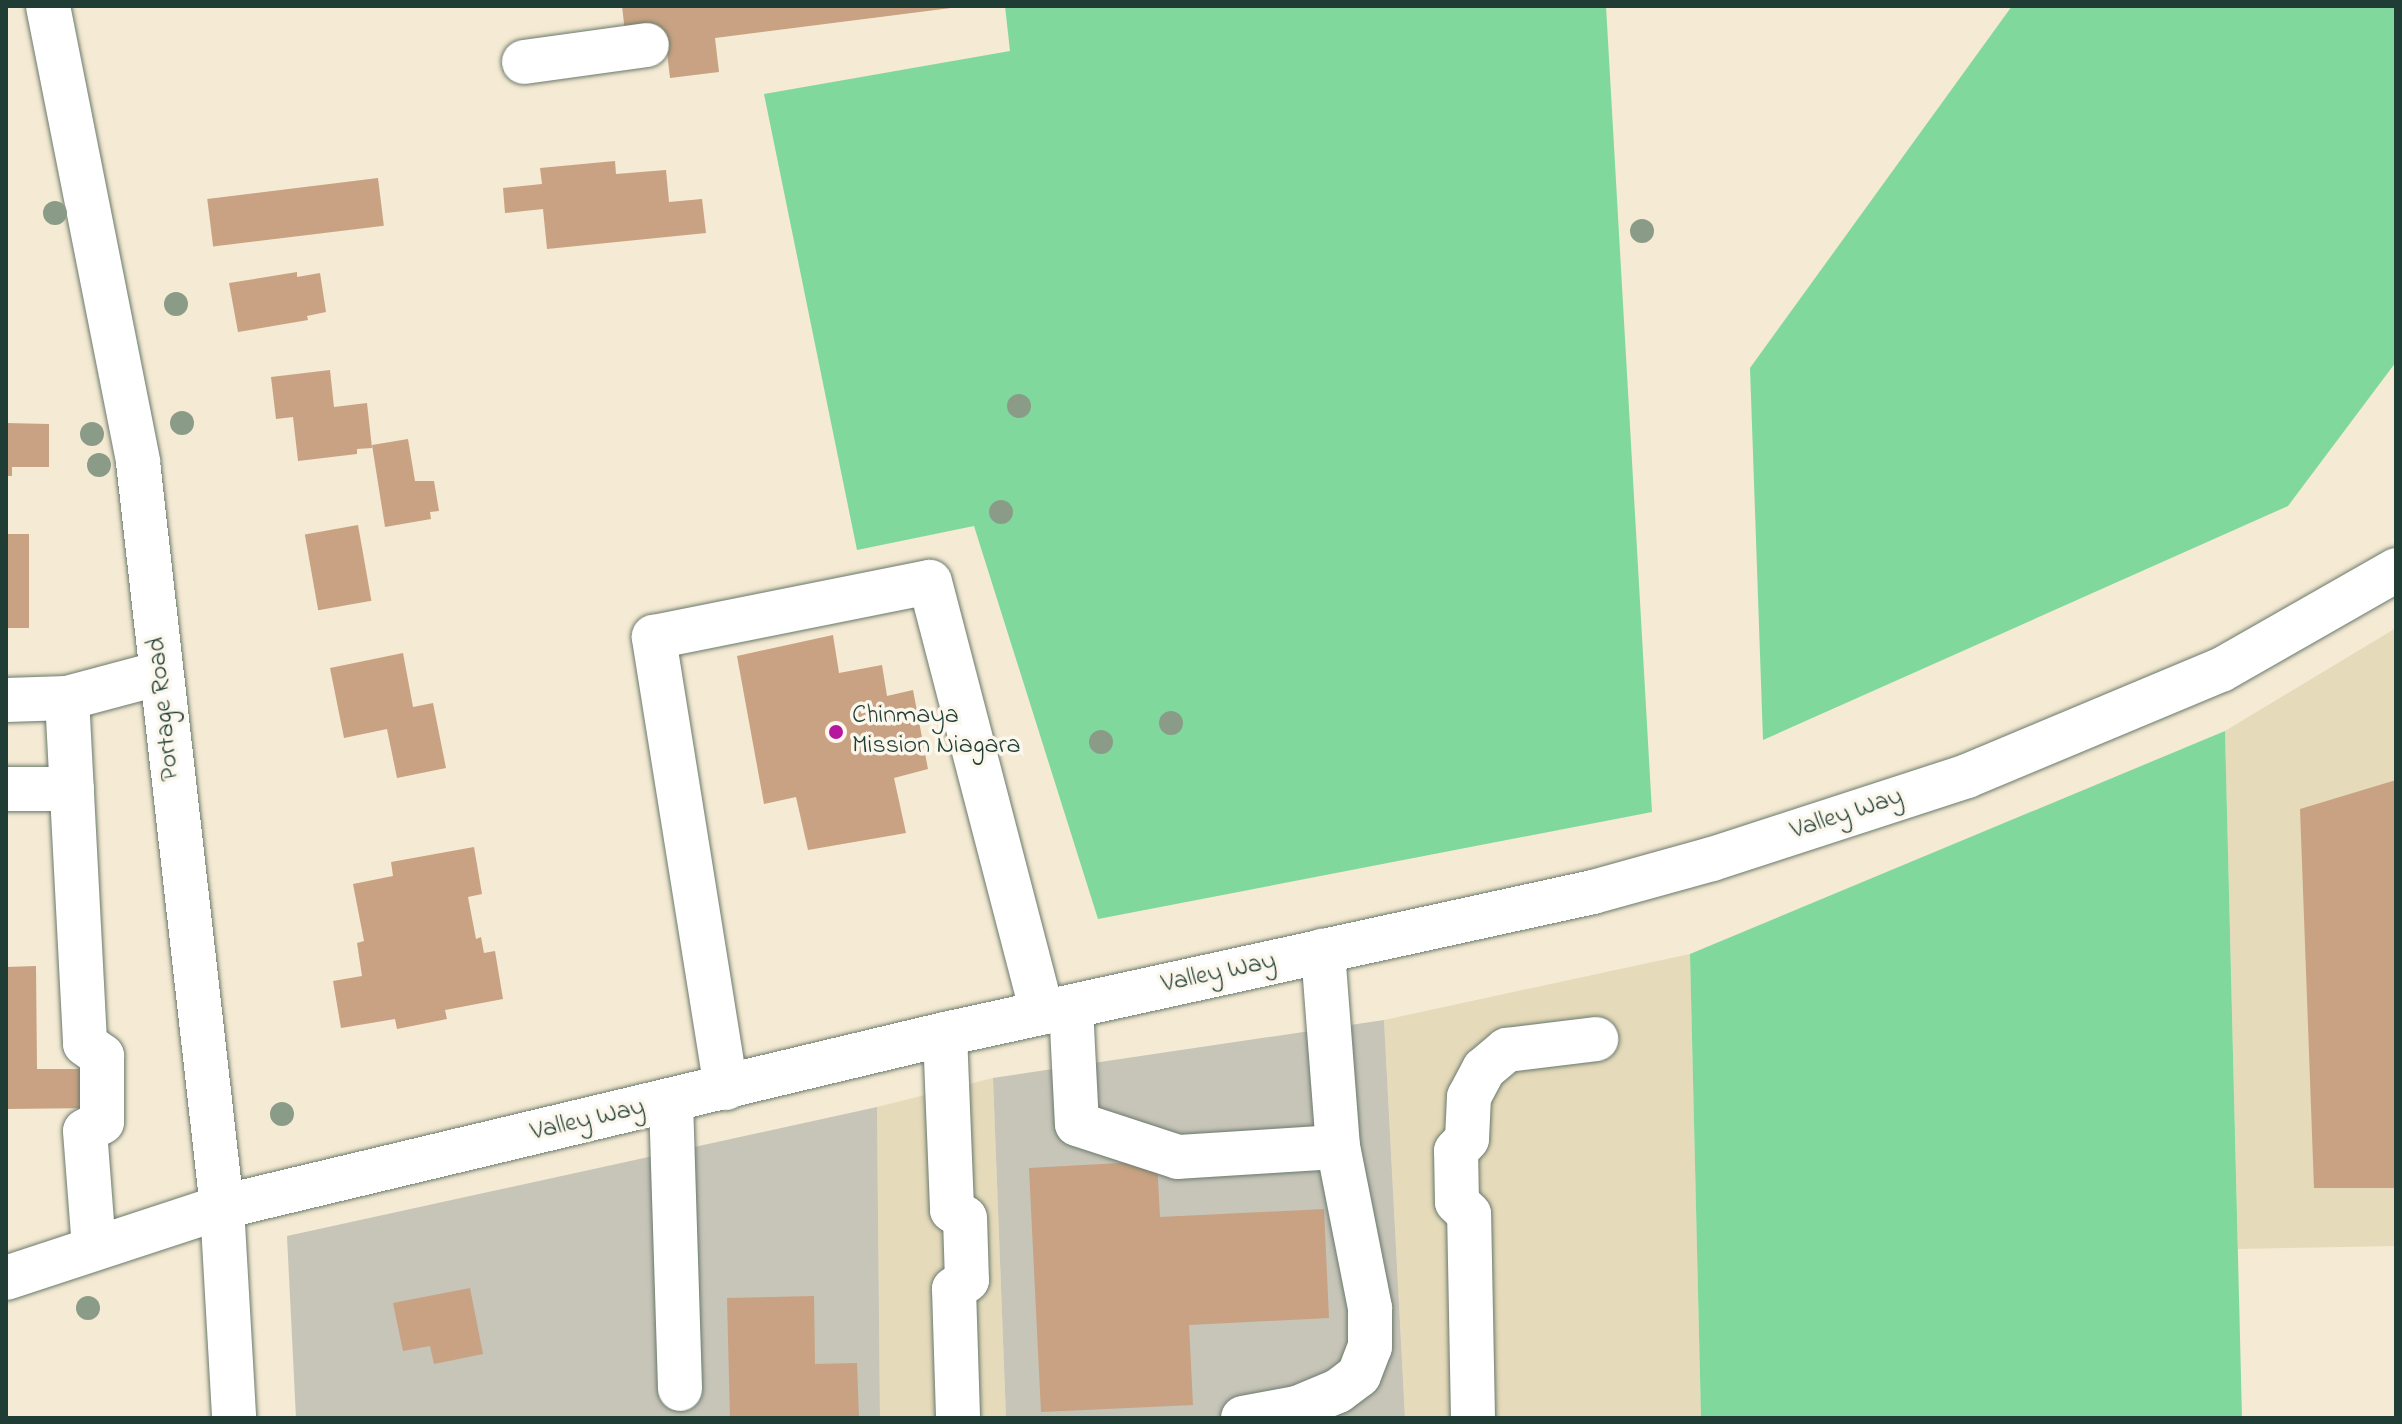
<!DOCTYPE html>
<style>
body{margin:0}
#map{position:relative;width:2402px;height:1424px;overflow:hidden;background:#f5ead3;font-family:"Indie Flower",sans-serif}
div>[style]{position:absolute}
.built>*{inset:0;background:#e5daba}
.industrial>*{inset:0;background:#c7c4b8}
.green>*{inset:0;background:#81d89c}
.building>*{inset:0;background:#c8a282;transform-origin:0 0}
.roads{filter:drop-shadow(0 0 2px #6a7a6c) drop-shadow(0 0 2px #6a7a6c)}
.minor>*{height:44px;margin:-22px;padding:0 22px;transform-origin:22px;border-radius:22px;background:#fff}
.trees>*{width:24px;height:24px;margin:-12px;border-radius:50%;background:#8a9c87}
.dots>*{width:22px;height:22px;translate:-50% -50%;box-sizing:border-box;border:4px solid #fbf7ec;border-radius:50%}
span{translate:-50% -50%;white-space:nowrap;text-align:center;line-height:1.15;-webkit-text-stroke:7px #fbf7ec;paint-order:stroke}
.street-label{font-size:26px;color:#1f3d34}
.poi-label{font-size:26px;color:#1f3d34}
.left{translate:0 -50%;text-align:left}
.frame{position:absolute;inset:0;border:8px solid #1f3d34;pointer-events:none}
</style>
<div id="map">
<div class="built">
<div style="clip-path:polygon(2396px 628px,2396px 1246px,2238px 1249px,2225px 731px)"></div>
<div style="clip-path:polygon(1690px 954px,1701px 1418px,1405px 1418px,1384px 1020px)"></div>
<div style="clip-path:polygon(993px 1078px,1006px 1418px,880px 1418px,877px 1107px)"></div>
</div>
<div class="industrial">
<div style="clip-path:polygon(1384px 1020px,1405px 1418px,1006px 1418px,993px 1078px)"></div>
<div style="clip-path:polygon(877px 1107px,880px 1418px,296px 1418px,287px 1236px)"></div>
</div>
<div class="green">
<div style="clip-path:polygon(1005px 6px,1606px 6px,1652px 812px,1098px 919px,974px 526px,857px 550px,764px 94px,1010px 51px)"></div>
<div style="clip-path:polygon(2012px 6px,2396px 6px,2396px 362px,2288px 506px,1763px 740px,1750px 368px)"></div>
<div style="clip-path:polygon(2225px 731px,2242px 1418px,1701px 1418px,1690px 954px)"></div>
</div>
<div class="building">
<div style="clip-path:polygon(622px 6px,951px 6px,951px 8px,715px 38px,719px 72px,670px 78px,665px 35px,626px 41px)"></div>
<div style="clip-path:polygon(615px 161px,616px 174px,666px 170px,669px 202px,702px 199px,706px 233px,547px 249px,543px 209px,505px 213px,503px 188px,542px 184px,540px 168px)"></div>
<div style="left:378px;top:178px;width:48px;height:172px;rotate:83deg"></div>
<div style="clip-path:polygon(297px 272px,297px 277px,320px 273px,326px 312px,307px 316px,308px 320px,238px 332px,229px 283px)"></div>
<div style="clip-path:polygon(330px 370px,334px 407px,367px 403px,372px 448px,357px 449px,357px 454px,298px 461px,293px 417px,276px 419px,271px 377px)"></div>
<div style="clip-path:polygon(6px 423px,49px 424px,49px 467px,12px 467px,12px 476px,6px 476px)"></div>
<div style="clip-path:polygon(408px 439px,415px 481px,434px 481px,439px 511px,430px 512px,431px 519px,385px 527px,372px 445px)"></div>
<div style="left:358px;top:525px;width:77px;height:54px;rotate:80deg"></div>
<div style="left:6px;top:534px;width:23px;height:94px"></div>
<div style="clip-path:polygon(833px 635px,839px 673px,882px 665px,887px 696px,913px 690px,928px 769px,894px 778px,906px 833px,808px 850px,796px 797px,764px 804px,737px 656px)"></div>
<div style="clip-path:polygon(403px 653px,413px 707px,433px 703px,446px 768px,397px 778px,387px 729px,344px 738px,330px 668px)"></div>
<div style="clip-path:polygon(2396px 780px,2396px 1188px,2314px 1188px,2300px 809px)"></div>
<div style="clip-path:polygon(474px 847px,482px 894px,468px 897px,476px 939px,481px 937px,484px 953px,495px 951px,503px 999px,445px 1010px,447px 1019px,397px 1029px,395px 1019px,341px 1028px,333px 981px,362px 976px,357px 943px,364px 941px,353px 884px,393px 876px,391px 862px)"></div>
<div style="clip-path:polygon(36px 966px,37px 1069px,95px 1069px,95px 1108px,6px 1109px,6px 967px)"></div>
<div style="clip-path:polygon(1157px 1161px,1160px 1217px,1324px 1209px,1329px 1318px,1189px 1325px,1193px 1405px,1041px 1412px,1029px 1168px)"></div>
<div style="clip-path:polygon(470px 1288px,483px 1354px,434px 1364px,430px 1346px,403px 1351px,393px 1303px)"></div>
<div style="clip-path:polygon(814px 1296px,815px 1364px,857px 1363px,859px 1418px,730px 1418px,727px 1298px)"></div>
</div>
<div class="roads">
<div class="minor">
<div style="left:48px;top:6px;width:465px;rotate:78.8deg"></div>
<div style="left:138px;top:462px;width:750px;rotate:83.57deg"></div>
<div style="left:222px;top:1207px;width:211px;rotate:86.7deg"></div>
<div style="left:524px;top:62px;width:124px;rotate:-7.9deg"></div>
<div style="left:67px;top:698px;width:97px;rotate:-14.9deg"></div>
<div style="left:6px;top:700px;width:61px;rotate:-1.9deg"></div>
<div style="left:67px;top:698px;width:346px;rotate:87deg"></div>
<div style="left:85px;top:1044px;width:21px;rotate:35deg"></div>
<div style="left:102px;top:1056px;width:66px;rotate:90deg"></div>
<div style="left:102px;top:1122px;width:19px;rotate:152deg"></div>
<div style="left:85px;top:1131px;width:117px;rotate:85.6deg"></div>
<div style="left:6px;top:789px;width:66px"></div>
<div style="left:1071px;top:1007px;width:117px;rotate:87.1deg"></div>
<div style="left:1077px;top:1124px;width:106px;rotate:18.1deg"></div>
<div style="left:1178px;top:1157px;width:160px;rotate:-3.6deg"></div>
<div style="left:1338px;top:1147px;width:197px;rotate:-94.4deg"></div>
<div style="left:945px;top:1034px;width:176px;rotate:87.7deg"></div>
<div style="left:726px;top:1088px;width:457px;rotate:-99.1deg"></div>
<div style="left:654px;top:637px;width:281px;rotate:-11.3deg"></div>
<div style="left:930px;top:582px;width:445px;rotate:75.4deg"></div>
<div style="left:671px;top:1101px;width:288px;rotate:88.2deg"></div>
<div style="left:952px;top:1210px;width:15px;rotate:32deg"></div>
<div style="left:965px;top:1218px;width:62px;rotate:88.2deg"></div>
<div style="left:967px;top:1280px;width:16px;rotate:145deg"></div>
<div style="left:6px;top:1278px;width:227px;rotate:-18.2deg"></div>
<div style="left:222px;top:1207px;width:743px;rotate:-13.46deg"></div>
<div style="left:945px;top:1034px;width:663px;rotate:-12.36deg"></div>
<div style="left:1593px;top:892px;width:123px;rotate:-15.5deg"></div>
<div style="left:1712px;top:859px;width:268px;rotate:-18deg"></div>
<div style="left:1967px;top:776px;width:275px;rotate:-22.7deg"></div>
<div style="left:2221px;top:670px;width:202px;rotate:-29.7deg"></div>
<div style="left:954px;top:1289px;width:129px;rotate:88.2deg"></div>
<div style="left:1243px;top:1418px;width:55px;rotate:-10.5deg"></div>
<div style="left:1297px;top:1408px;width:44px;rotate:-22.5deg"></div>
<div style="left:1338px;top:1391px;width:26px;rotate:-37deg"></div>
<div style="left:1359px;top:1375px;width:30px;rotate:-69deg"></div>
<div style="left:1370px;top:1347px;width:39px;rotate:-90deg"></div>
<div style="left:1370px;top:1308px;width:164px;rotate:-101.2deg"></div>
<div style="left:1473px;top:1418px;width:204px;rotate:-91.1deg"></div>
<div style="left:1469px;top:1214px;width:17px;rotate:-135deg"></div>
<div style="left:1457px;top:1202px;width:51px;rotate:-91.1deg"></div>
<div style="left:1456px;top:1151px;width:16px;rotate:-47deg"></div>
<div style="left:1467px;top:1139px;width:42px;rotate:-87.3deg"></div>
<div style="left:1469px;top:1097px;width:32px;rotate:-62deg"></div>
<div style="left:1484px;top:1069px;width:30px;rotate:-40deg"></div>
<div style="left:1507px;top:1050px;width:90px;rotate:-7deg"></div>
</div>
</div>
<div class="trees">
<div style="left:55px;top:213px"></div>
<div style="left:1642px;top:231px"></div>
<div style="left:176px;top:304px"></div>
<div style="left:1019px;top:406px"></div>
<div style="left:182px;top:423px"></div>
<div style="left:92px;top:434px"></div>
<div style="left:99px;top:465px"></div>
<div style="left:1001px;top:512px"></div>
<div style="left:1171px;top:723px"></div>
<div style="left:1101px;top:742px"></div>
<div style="left:282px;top:1114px"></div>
<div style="left:88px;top:1308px"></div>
</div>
<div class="dots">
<div style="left:836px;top:732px;background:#b5179e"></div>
</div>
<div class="street-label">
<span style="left:165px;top:709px;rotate:-96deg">Portage Road</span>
<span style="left:1847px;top:815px;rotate:-18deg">Valley Way</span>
<span style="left:1219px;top:974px;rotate:-12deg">Valley Way</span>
<span style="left:588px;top:1121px;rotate:-13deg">Valley Way</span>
</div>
<div class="poi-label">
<span class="left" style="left:852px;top:732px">Chinmaya<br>Mission Niagara</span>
</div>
<div class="frame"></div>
</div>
